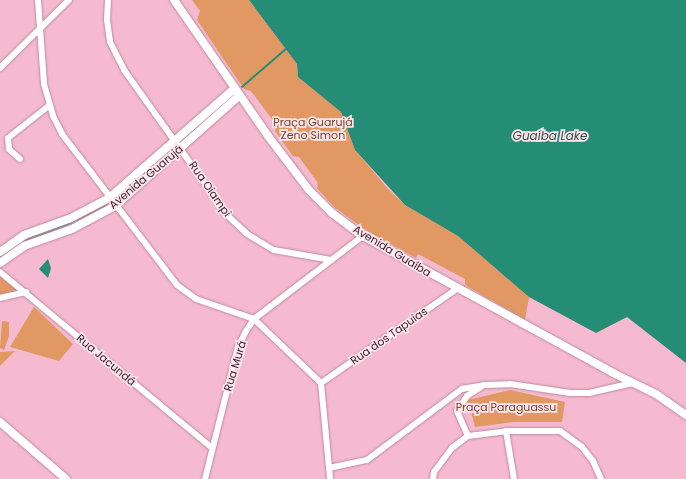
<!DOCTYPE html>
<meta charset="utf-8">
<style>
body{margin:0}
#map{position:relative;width:686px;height:479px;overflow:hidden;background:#f5bacf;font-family:Poppins,sans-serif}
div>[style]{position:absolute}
.green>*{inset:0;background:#e29863}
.water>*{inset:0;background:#258c76}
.stream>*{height:1.5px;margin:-0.75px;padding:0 0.75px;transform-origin:0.75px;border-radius:0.75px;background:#258c76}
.roads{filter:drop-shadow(0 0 1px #c1899d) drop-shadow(0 0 1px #c1899d)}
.street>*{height:6px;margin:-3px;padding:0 3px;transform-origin:3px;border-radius:3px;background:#fff}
.secondary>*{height:8px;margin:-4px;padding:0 4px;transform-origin:4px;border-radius:4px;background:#fff}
span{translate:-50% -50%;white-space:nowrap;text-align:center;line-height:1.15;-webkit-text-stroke:3.5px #ffe6ee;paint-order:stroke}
.park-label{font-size:11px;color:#714424}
.street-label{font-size:11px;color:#3b242d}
.water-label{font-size:12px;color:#304e45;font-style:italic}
</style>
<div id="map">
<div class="green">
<div style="clip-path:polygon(192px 0,249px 0,297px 64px,298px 77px,341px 112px,355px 150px,389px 190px,405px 205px,458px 236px,529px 297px,525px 320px,465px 285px,465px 279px,418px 254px,416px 258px,367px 231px,334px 207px,317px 188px,318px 183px,299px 157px,293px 156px,275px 131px,277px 126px,251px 91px,244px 89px,197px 20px,200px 11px)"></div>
<div style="clip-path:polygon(0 275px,22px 290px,0 295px)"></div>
<div style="clip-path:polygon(34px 307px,73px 344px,59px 361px,10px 347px)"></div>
<div style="clip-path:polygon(2px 321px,9px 322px,9px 336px,4px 350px,0 348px)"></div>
<div style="clip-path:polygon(15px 351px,0 366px,0 352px)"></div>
<div style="clip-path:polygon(510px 390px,565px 402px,562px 422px,514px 422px,475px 427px,468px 400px)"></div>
</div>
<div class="water">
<div style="clip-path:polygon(249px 0,686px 0,686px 363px,627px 317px,596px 333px,529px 297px,458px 236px,405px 205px,355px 150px,341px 112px,298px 77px,297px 64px)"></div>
<div style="clip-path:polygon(48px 259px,51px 268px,48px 278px,39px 269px)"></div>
</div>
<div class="stream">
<div style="left:242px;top:87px;width:58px;rotate:-40.8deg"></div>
<div style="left:181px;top:141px;width:62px;rotate:-41.1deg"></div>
<div style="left:116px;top:198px;width:75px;rotate:-40.7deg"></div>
<div style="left:19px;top:243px;width:56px;rotate:-21deg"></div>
<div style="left:71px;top:223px;width:39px;rotate:-27deg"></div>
<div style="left:0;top:257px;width:8px;rotate:-40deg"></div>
</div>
<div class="roads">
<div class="street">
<div style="left:38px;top:0;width:84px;rotate:85.9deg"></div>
<div style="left:44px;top:84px;width:33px;rotate:74deg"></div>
<div style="left:53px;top:116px;width:20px;rotate:63deg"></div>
<div style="left:62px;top:134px;width:190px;rotate:52.7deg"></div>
<div style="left:177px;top:285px;width:24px;rotate:36deg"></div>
<div style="left:196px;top:299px;width:61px;rotate:19deg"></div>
<div style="left:254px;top:319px;width:93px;rotate:43.7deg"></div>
<div style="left:321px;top:383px;width:96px;rotate:84.6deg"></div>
<div style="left:108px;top:0;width:20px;rotate:93deg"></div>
<div style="left:107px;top:20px;width:22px;rotate:82deg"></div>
<div style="left:110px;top:42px;width:31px;rotate:63deg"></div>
<div style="left:124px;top:70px;width:179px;rotate:54.5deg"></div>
<div style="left:228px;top:216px;width:26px;rotate:43deg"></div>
<div style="left:247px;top:234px;width:31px;rotate:31deg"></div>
<div style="left:274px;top:250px;width:58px;rotate:10deg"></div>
<div style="left:0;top:68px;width:97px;rotate:-44.6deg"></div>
<div style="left:20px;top:159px;width:15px;rotate:-138deg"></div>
<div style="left:9px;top:149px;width:11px;rotate:-95deg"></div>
<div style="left:8px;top:138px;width:53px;rotate:-38.2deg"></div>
<div style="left:0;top:272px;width:276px;rotate:39.7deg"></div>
<div style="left:0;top:298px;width:27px;rotate:-13deg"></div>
<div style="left:321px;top:383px;width:165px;rotate:-34.7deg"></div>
<div style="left:506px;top:431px;width:49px;rotate:80.5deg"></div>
<div style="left:468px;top:436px;width:27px;rotate:-114deg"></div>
<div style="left:457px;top:411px;width:18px;rotate:-56deg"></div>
<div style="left:467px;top:396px;width:17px;rotate:-33deg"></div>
<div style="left:329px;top:468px;width:39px;rotate:-12deg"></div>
<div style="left:367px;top:460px;width:119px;rotate:-36.8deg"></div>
<div style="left:462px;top:389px;width:23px;rotate:-10deg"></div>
<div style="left:485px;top:385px;width:25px;rotate:-2deg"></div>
<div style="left:510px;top:384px;width:61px;rotate:8.5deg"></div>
<div style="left:570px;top:393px;width:19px"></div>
<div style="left:589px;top:393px;width:45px;rotate:-12.8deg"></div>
<div style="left:205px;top:479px;width:136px;rotate:-76deg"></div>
<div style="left:238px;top:347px;width:18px;rotate:-63deg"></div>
<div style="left:246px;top:331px;width:14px;rotate:-56deg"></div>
<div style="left:254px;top:319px;width:137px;rotate:-37.3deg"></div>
<div style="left:433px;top:479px;width:7px;rotate:-82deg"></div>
<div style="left:434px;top:472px;width:30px;rotate:-53deg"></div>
<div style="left:452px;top:448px;width:20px;rotate:-37deg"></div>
<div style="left:468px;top:436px;width:38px;rotate:-7deg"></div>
<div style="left:506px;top:431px;width:54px"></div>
<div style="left:560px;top:431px;width:27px;rotate:36deg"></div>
<div style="left:582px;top:447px;width:18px;rotate:52deg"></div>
<div style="left:593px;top:461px;width:20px;rotate:66deg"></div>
</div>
<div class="secondary">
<div style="left:174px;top:0;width:165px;rotate:55.3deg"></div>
<div style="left:268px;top:136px;width:68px;rotate:52.8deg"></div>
<div style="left:309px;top:190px;width:33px;rotate:45deg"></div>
<div style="left:332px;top:213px;width:39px;rotate:37deg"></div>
<div style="left:363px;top:236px;width:285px;rotate:28.7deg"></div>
<div style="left:613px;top:373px;width:48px;rotate:26deg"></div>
<div style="left:656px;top:394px;width:37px;rotate:35deg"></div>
<div style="left:0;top:252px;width:29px;rotate:-35deg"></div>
<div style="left:24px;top:235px;width:50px;rotate:-19.9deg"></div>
<div style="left:71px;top:218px;width:43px;rotate:-27.8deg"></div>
<div style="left:109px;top:198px;width:166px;rotate:-41.1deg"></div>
<div style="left:0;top:263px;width:29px;rotate:-35deg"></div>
<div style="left:24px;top:246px;width:51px;rotate:-19.5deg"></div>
<div style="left:72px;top:229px;width:49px;rotate:-28.1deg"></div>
<div style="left:115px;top:206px;width:166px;rotate:-41.6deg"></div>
<div style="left:0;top:422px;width:87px;rotate:40.8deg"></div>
</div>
</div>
<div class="park-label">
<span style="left:313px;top:129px">Praça Guarujá<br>Zeno Simon</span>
<span style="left:506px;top:407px">Praça Paraguassu</span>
</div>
<div class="street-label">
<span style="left:146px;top:177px;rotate:-40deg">Avenida Guarujá</span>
<span style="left:210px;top:189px;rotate:55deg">Rua Oiampi</span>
<span style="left:392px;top:251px;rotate:31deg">Avenida Guaíba</span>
<span style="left:389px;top:336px;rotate:-35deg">Rua dos Tapuias</span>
<span style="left:106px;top:360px;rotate:40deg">Rua Jacundá</span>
<span style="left:235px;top:366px;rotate:-73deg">Rua Murá</span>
</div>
<div class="water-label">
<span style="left:550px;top:136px">Guaíba Lake</span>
</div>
</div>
